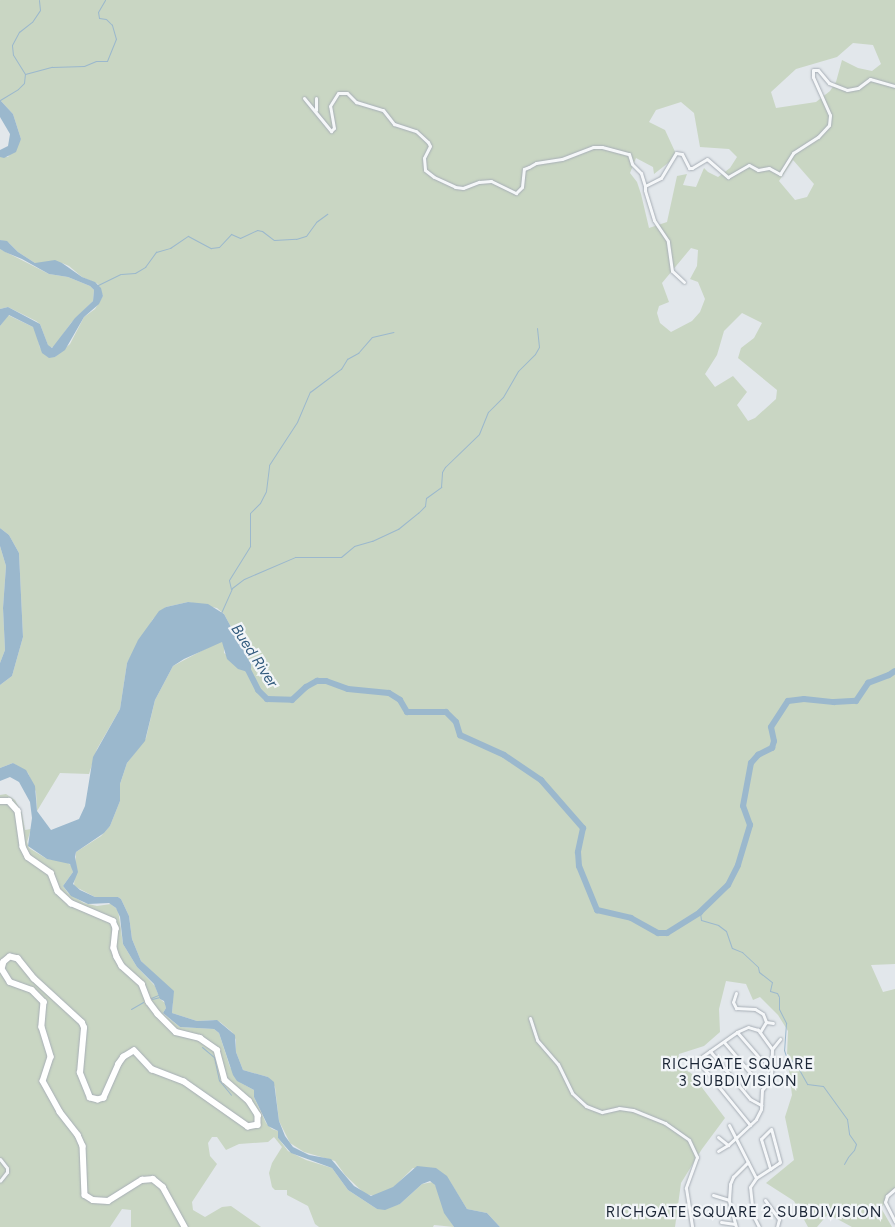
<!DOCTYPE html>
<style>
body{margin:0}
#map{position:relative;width:895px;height:1227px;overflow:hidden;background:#e2e7eb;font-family:Figtree,sans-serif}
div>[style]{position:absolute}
.green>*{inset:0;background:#c9d6c3}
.water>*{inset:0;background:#9bb8cd}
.stream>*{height:1px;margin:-0.5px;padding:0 0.5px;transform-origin:0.5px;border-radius:0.5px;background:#9bb8cd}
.river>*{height:6px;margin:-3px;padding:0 3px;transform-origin:3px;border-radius:3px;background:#9bb8cd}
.roads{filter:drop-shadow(0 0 1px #a7aeb6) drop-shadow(0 0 1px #a7aeb6)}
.street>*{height:3px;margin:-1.5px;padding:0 1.5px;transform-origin:1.5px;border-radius:1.5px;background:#f5f7f9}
.highway>*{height:5.5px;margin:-2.75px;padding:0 2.75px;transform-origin:2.75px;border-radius:2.75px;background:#fff}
span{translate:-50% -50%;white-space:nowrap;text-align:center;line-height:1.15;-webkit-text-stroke:4.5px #f2f5f8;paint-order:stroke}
.water-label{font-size:15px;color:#30597c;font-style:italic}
.neighbourhood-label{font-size:15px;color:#1b2636;letter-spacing:1px}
</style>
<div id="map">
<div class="green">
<div style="clip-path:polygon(evenodd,0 0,895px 0,895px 964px,871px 965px,883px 992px,895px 989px,895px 1190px,881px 1208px,892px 1227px,852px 1227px,828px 1214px,817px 1227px,808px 1227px,794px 1201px,766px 1183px,794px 1160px,785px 1117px,792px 1095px,787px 1055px,788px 1031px,778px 1015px,760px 997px,753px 1000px,746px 984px,726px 981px,719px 1009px,720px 1032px,704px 1046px,679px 1054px,677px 1066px,691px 1073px,725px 1118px,702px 1149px,681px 1183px,675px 1227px,500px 1227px,487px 1213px,467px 1209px,449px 1180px,413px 1168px,393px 1188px,375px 1196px,365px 1194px,345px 1175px,335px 1161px,304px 1152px,290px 1143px,279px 1121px,275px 1087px,268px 1077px,243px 1070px,236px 1052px,236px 1040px,232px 1032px,220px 1022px,213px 1020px,197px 1021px,172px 1013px,173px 1003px,170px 989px,141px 961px,132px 939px,129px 916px,121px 899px,118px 897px,95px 897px,74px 886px,76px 852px,101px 836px,110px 826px,120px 801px,120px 784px,127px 763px,146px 738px,155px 700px,173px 666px,220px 641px,224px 643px,224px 653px,251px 673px,251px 664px,224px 614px,217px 608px,188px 602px,166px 607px,153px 619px,127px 663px,120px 709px,97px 749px,89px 774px,60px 773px,37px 811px,36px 792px,28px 773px,13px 763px,0 768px,0 685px,12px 676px,23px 637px,19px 553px,9px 535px,0 528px,0 326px,8px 315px,33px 327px,36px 331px,40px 348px,55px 357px,70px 344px,84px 317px,95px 309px,103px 296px,98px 284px,82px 277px,69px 266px,62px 263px,35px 263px,18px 252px,9px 243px,0 240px,0 157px,8px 157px,21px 139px,13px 114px,0 100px,0 0,853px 43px,873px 45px,881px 64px,872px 71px,858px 68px,842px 60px,836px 82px,830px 91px,816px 102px,776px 108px,771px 92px,796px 69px,837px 57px,853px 43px,0 0,681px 102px,694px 113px,700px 147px,729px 149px,737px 157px,730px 168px,718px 177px,708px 172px,704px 168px,696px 187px,683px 185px,687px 174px,677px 176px,667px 222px,649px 228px,641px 194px,637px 182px,630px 173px,636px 158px,653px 167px,654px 174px,677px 156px,665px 130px,649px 122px,656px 110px,681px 102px,0 0,793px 160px,814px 184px,807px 197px,795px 200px,779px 181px,793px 160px,0 0,691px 248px,698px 250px,697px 266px,690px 279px,698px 282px,705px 299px,700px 312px,692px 321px,671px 332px,660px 323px,657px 313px,659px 306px,669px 302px,662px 283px,691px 248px,0 0,742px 313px,762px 323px,754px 338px,741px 348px,738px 358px,777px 390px,776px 399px,755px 418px,748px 421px,737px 405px,747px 392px,733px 376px,715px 387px,705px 374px,717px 355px,724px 331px,742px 313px)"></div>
<div style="clip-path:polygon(0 249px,49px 274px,68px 277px,90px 286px,94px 290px,93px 301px,71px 323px,54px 347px,49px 348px,40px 324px,36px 321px,8px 307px,0 309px)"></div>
<div style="clip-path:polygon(0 546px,6px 566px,3px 608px,5px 650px,0 663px)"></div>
<div style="clip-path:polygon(6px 794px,15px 800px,22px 813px,25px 830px,31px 829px,27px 842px,29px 848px,47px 859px,65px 861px,72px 866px,73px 872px,63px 886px,68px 893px,84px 903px,97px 906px,111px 904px,118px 910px,123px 944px,137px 967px,155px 986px,160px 999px,165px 1003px,166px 1008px,163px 1013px,166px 1016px,180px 1027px,214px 1029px,219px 1033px,230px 1067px,241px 1083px,254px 1090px,254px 1097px,266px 1123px,272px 1129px,278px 1131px,278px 1138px,288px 1151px,306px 1160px,332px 1168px,348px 1190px,377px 1209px,400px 1204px,422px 1184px,433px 1182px,437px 1188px,445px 1213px,454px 1227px,434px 1225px,433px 1227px,319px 1227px,315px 1224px,308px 1206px,287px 1195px,287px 1190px,275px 1190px,272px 1187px,269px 1173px,272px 1163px,282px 1147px,274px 1137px,268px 1142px,239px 1144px,226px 1150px,217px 1137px,212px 1137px,208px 1143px,210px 1156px,217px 1164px,192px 1202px,193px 1210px,205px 1217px,222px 1207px,231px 1206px,261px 1227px,131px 1227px,131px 1210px,122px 1209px,110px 1227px,0 1227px,0 795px)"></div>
</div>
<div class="water">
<div style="clip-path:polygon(0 100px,13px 114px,21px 139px,16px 152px,4px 158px,0 157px,0 150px,8px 146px,10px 134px,0 117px)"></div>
<div style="clip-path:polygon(0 240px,7px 241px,18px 252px,35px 263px,55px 260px,62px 263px,82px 277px,95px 282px,101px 288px,103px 296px,99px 304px,84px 317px,65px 350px,55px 357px,49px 358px,42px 353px,33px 327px,9px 315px,0 326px,0 309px,8px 307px,40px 324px,48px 345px,52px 348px,75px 318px,93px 301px,94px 290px,90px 286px,68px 277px,49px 274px,22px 259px,5px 252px,0 249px)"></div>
<div style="clip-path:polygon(0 528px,9px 535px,19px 553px,23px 637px,12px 676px,0 685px,0 663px,5px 650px,3px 608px,6px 566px,0 546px)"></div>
<div style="clip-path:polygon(188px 602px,208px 604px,224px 614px,251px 664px,251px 673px,238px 669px,227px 659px,222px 642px,184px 659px,173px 666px,155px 700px,145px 741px,127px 763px,120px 784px,120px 801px,110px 826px,104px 833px,76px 852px,75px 857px,78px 872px,73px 884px,80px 890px,95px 897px,118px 897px,121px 899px,129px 916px,132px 939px,141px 961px,174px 991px,172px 1013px,197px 1021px,217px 1020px,235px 1035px,236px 1052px,243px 1070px,268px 1077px,274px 1082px,279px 1121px,285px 1136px,293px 1147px,309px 1155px,331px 1159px,354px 1186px,371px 1196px,393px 1187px,417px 1166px,436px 1168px,447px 1176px,467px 1209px,487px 1213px,500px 1227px,454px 1227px,444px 1213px,435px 1185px,430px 1181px,422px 1184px,400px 1204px,385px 1210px,377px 1209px,348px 1190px,332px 1168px,291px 1153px,278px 1138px,278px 1131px,268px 1126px,254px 1097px,254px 1090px,237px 1081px,233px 1075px,219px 1033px,214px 1029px,180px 1027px,163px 1013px,166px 1008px,164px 1001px,160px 999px,154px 984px,137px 967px,123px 944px,120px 917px,116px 908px,109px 903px,88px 904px,71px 896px,63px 886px,73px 872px,70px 864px,47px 859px,28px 846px,32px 818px,30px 802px,19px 782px,10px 777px,0 781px,0 768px,13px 763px,26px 770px,35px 786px,37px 811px,51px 830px,79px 819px,85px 806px,93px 757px,120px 709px,127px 663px,138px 640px,159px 611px,166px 607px)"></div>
</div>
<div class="stream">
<div style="left:25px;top:74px;width:28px;rotate:-15deg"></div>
<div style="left:52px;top:67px;width:32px;rotate:-2deg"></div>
<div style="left:84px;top:66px;width:13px;rotate:-23deg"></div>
<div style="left:96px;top:61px;width:11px"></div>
<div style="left:107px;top:61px;width:24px;rotate:-68deg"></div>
<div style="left:116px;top:39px;width:15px;rotate:-106deg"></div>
<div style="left:112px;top:25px;width:8px;rotate:-135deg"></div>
<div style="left:106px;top:19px;width:7px;rotate:-172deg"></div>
<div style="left:99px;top:18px;width:6px;rotate:-99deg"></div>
<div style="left:98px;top:12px;width:14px;rotate:-60deg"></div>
<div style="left:0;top:100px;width:21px;rotate:-31deg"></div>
<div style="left:18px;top:89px;width:8px;rotate:-45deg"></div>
<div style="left:24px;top:83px;width:9px;rotate:-84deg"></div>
<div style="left:25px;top:74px;width:22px;rotate:-122deg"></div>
<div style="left:13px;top:55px;width:10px;rotate:-96deg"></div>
<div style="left:12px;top:45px;width:15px;rotate:-62deg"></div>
<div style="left:19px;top:32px;width:16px;rotate:-38deg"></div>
<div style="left:32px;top:22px;width:14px;rotate:-56deg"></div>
<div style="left:40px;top:10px;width:10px;rotate:-96deg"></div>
<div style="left:98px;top:285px;width:25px;rotate:-26deg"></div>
<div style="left:121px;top:274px;width:14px;rotate:-4deg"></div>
<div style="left:135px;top:273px;width:12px;rotate:-31deg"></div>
<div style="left:145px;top:267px;width:19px;rotate:-54deg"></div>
<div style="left:156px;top:252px;width:15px;rotate:-16deg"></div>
<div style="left:170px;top:248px;width:22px;rotate:-34deg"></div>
<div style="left:188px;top:236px;width:26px;rotate:28deg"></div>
<div style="left:211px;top:248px;width:8px;rotate:-7deg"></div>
<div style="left:219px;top:247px;width:18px;rotate:-47deg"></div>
<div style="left:231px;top:234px;width:10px;rotate:24deg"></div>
<div style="left:240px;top:238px;width:19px;rotate:-25deg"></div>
<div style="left:257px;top:230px;width:5px;rotate:11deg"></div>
<div style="left:262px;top:231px;width:15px;rotate:37deg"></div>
<div style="left:274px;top:240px;width:22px;rotate:-3deg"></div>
<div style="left:296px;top:239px;width:10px;rotate:-17deg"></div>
<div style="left:306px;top:236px;width:17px;rotate:-54deg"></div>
<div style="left:316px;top:222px;width:14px;rotate:-36deg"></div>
<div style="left:231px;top:589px;width:9px;rotate:-103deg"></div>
<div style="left:229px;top:580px;width:40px;rotate:-58deg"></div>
<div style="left:250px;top:546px;width:33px;rotate:-90deg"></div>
<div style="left:250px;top:513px;width:14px;rotate:-45deg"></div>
<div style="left:260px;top:503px;width:13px;rotate:-63deg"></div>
<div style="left:266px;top:491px;width:26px;rotate:-83deg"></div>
<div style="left:269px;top:465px;width:51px;rotate:-56.9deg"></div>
<div style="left:297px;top:422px;width:33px;rotate:-67deg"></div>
<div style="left:310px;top:392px;width:39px;rotate:-37deg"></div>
<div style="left:341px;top:369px;width:12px;rotate:-59deg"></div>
<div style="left:347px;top:359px;width:13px;rotate:-29deg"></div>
<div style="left:358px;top:353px;width:21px;rotate:-49deg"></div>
<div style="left:372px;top:337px;width:22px;rotate:-13deg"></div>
<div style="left:221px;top:613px;width:27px;rotate:-66deg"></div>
<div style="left:232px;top:588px;width:15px;rotate:-37deg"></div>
<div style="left:244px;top:579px;width:56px;rotate:-23.3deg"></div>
<div style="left:295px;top:557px;width:46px"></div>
<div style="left:341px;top:557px;width:17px;rotate:-40deg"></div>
<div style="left:354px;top:546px;width:19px;rotate:-16deg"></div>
<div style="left:372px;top:541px;width:29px;rotate:-25deg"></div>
<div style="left:398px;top:529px;width:26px;rotate:-39deg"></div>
<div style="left:418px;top:513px;width:10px;rotate:-45deg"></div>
<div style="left:425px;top:506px;width:8px;rotate:-83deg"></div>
<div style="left:426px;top:498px;width:19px;rotate:-36deg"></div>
<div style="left:441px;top:487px;width:15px;rotate:-86deg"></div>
<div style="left:442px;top:472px;width:6px;rotate:-59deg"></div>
<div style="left:445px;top:467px;width:47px;rotate:-44.1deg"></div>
<div style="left:479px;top:434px;width:24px;rotate:-68deg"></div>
<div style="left:488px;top:412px;width:21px;rotate:-45deg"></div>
<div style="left:503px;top:397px;width:30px;rotate:-60deg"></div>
<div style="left:518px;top:371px;width:24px;rotate:-45deg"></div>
<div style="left:535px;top:354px;width:8px;rotate:-60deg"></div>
<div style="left:539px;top:347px;width:19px;rotate:-96deg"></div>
<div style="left:700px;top:912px;width:8px;rotate:83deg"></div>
<div style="left:701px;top:920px;width:18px;rotate:16deg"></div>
<div style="left:718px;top:925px;width:10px;rotate:37deg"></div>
<div style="left:726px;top:931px;width:18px;rotate:71deg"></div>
<div style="left:732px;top:948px;width:11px;rotate:22deg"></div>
<div style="left:742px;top:952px;width:22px;rotate:43deg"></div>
<div style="left:758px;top:967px;width:5px;rotate:79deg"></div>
<div style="left:759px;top:972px;width:16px;rotate:38deg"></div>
<div style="left:772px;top:982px;width:9px;rotate:103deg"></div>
<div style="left:770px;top:991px;width:7px;rotate:16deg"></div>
<div style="left:777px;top:993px;width:4px;rotate:63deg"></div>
<div style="left:779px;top:997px;width:12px;rotate:90deg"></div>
<div style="left:779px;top:1009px;width:16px;rotate:63deg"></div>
<div style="left:786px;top:1023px;width:27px;rotate:94deg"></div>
<div style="left:784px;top:1050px;width:6px;rotate:72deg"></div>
<div style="left:786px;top:1056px;width:13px;rotate:39deg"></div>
<div style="left:796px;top:1064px;width:23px;rotate:61deg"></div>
<div style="left:807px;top:1084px;width:16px;rotate:7deg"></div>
<div style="left:823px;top:1086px;width:41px;rotate:54deg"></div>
<div style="left:847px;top:1119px;width:15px;rotate:82deg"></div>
<div style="left:849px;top:1134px;width:12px;rotate:55deg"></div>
<div style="left:856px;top:1144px;width:6px;rotate:108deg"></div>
<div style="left:854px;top:1150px;width:9px;rotate:131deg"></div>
<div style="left:848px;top:1157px;width:8px;rotate:120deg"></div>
<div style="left:151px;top:998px;width:8px;rotate:-23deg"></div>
<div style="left:152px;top:999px;width:8px;rotate:-14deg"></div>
<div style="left:131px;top:1009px;width:14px;rotate:-30deg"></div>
<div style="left:202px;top:1047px;width:16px;rotate:40deg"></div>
<div style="left:214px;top:1057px;width:24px;rotate:78deg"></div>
<div style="left:219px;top:1080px;width:19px;rotate:51deg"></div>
</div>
<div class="river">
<div style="left:246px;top:666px;width:27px;rotate:63deg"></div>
<div style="left:258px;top:690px;width:13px;rotate:45deg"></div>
<div style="left:267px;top:699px;width:25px;rotate:2deg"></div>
<div style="left:292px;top:700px;width:19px;rotate:-43deg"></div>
<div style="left:306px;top:687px;width:13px;rotate:-29deg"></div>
<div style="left:317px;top:681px;width:9px"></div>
<div style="left:326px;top:681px;width:23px;rotate:20deg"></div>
<div style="left:348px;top:689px;width:41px;rotate:5.6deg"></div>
<div style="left:389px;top:693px;width:13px;rotate:32deg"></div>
<div style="left:400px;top:700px;width:14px;rotate:60deg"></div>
<div style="left:407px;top:712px;width:39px"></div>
<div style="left:446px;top:712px;width:14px;rotate:45deg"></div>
<div style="left:456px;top:722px;width:14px;rotate:73deg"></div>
<div style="left:460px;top:735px;width:48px;rotate:24.4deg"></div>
<div style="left:504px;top:755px;width:45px;rotate:34deg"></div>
<div style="left:541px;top:780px;width:64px;rotate:48.8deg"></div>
<div style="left:583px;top:828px;width:25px;rotate:102deg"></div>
<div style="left:578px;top:852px;width:14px;rotate:86deg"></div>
<div style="left:579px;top:866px;width:48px;rotate:67.8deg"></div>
<div style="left:597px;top:910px;width:35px;rotate:13deg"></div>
<div style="left:631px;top:918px;width:31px;rotate:29deg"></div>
<div style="left:658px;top:933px;width:9px"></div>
<div style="left:667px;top:933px;width:39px;rotate:-32deg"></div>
<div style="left:700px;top:912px;width:39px;rotate:-44deg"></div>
<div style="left:728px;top:885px;width:22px;rotate:-63deg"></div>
<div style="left:738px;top:865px;width:42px;rotate:-73.3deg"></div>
<div style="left:750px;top:825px;width:20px;rotate:-110deg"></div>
<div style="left:743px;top:806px;width:44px;rotate:-79.5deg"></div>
<div style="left:751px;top:763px;width:11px;rotate:-49deg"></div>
<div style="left:758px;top:755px;width:16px;rotate:-27deg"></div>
<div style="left:772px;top:748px;width:7px;rotate:-74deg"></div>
<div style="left:774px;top:741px;width:14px;rotate:-102deg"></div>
<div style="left:771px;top:727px;width:31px;rotate:-57deg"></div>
<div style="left:788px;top:701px;width:16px;rotate:-7deg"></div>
<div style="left:804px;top:699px;width:30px;rotate:6deg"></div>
<div style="left:834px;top:702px;width:22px;rotate:-3deg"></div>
<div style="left:856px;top:701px;width:22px;rotate:-56deg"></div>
<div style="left:868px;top:683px;width:22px;rotate:-21deg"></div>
<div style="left:889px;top:675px;width:7px;rotate:-34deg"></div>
</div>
<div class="roads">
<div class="street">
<div style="left:304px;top:98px;width:43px;rotate:50.7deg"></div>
<div style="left:331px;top:131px;width:4px;rotate:-45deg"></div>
<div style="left:334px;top:128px;width:22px;rotate:-100deg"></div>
<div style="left:330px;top:106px;width:15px;rotate:-58deg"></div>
<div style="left:338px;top:93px;width:9px"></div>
<div style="left:347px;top:93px;width:13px;rotate:45deg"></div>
<div style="left:356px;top:102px;width:28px;rotate:17deg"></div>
<div style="left:383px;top:110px;width:18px;rotate:52deg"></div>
<div style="left:394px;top:124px;width:23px;rotate:18deg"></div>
<div style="left:416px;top:131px;width:16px;rotate:43deg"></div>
<div style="left:428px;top:142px;width:4px;rotate:63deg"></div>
<div style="left:430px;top:146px;width:13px;rotate:117deg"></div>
<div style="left:424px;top:158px;width:12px;rotate:85deg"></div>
<div style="left:425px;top:170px;width:11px;rotate:38deg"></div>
<div style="left:434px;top:177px;width:23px;rotate:25deg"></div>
<div style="left:455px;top:187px;width:8px;rotate:7deg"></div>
<div style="left:463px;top:188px;width:17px;rotate:-21deg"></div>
<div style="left:479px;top:182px;width:12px;rotate:-5deg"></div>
<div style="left:491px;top:181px;width:28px;rotate:26deg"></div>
<div style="left:516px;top:193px;width:8px;rotate:-45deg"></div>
<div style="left:522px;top:187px;width:18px;rotate:-84deg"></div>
<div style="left:524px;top:169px;width:5px;rotate:-22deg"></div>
<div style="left:529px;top:167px;width:8px;rotate:-30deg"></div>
<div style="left:536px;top:163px;width:26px;rotate:-9deg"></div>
<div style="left:562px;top:159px;width:33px;rotate:-21deg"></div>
<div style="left:593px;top:147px;width:9px"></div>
<div style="left:602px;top:147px;width:28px;rotate:15deg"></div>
<div style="left:629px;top:154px;width:10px;rotate:73deg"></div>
<div style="left:632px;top:164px;width:13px;rotate:45deg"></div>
<div style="left:641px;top:173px;width:14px;rotate:73deg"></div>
<div style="left:316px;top:98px;width:12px;rotate:90deg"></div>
<div style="left:684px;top:282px;width:16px;rotate:-137deg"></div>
<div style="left:672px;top:271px;width:30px;rotate:-98deg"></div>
<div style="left:668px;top:241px;width:25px;rotate:-124deg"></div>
<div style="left:654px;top:220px;width:31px;rotate:-107deg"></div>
<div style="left:645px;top:190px;width:4px;rotate:-90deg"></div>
<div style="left:645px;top:186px;width:18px;rotate:-27deg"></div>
<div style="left:661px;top:178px;width:29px;rotate:-59deg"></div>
<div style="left:676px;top:153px;width:6px;rotate:9deg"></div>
<div style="left:682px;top:154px;width:16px;rotate:63deg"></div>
<div style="left:689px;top:168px;width:3px"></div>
<div style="left:692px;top:168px;width:17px;rotate:-31deg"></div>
<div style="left:707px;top:159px;width:28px;rotate:41deg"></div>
<div style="left:728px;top:177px;width:24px;rotate:-30deg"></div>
<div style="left:749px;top:165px;width:10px;rotate:29deg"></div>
<div style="left:758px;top:170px;width:11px;rotate:-10deg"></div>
<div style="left:769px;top:168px;width:13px;rotate:29deg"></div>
<div style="left:780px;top:174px;width:25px;rotate:-58deg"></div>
<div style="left:793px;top:153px;width:30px;rotate:-33deg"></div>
<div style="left:818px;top:137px;width:16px;rotate:-47deg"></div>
<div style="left:829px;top:125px;width:10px;rotate:-84deg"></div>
<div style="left:830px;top:115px;width:42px;rotate:-114.1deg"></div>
<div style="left:813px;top:77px;width:7px;rotate:-90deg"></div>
<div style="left:813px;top:70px;width:5px"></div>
<div style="left:818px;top:70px;width:17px;rotate:50deg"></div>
<div style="left:829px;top:83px;width:19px;rotate:21deg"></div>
<div style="left:847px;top:90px;width:11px;rotate:-10deg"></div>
<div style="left:858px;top:88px;width:15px;rotate:-37deg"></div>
<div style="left:870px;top:79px;width:26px;rotate:16deg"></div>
<div style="left:736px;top:993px;width:9px;rotate:108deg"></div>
<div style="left:733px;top:1002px;width:7px;rotate:63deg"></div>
<div style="left:736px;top:1008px;width:19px;rotate:3deg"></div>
<div style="left:755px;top:1009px;width:9px;rotate:32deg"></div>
<div style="left:763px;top:1014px;width:9px;rotate:69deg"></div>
<div style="left:766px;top:1022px;width:12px;rotate:121deg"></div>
<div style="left:530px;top:1018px;width:23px;rotate:72deg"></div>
<div style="left:537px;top:1040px;width:32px;rotate:49deg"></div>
<div style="left:558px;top:1064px;width:32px;rotate:64deg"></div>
<div style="left:572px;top:1093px;width:19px;rotate:43deg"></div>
<div style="left:586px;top:1106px;width:17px;rotate:21deg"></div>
<div style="left:602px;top:1112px;width:17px;rotate:-13deg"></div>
<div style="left:619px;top:1108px;width:14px;rotate:8deg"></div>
<div style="left:633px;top:1110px;width:35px;rotate:22deg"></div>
<div style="left:665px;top:1123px;width:29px;rotate:35deg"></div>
<div style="left:689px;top:1140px;width:19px;rotate:65deg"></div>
<div style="left:697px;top:1157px;width:33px;rotate:110deg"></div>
<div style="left:686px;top:1188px;width:39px;rotate:81deg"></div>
<div style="left:766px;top:1022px;width:7px;rotate:8deg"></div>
<div style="left:737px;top:1032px;width:35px;rotate:49deg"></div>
<div style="left:760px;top:1058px;width:13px;rotate:32deg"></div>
<div style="left:724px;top:1042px;width:52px;rotate:49.6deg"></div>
<div style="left:758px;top:1082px;width:8px;rotate:30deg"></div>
<div style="left:772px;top:1049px;width:13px;rotate:-51deg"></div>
<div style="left:710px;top:1051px;width:62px;rotate:50.2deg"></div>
<div style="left:750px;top:1099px;width:13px;rotate:29deg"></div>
<div style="left:729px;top:1125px;width:59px;rotate:63deg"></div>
<div style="left:718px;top:1137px;width:13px;rotate:39deg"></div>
<div style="left:718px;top:1151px;width:12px;rotate:-31deg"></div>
<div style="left:728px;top:1145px;width:12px;rotate:-42deg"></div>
<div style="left:737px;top:1137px;width:26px;rotate:-43deg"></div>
<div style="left:756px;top:1119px;width:11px;rotate:-63deg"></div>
<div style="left:761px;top:1109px;width:19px;rotate:-87deg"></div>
<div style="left:762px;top:1090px;width:14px;rotate:-51deg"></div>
<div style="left:771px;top:1079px;width:30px;rotate:-88deg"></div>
<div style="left:772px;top:1049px;width:24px;rotate:-126deg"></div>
<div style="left:758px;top:1030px;width:10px;rotate:-163deg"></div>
<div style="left:748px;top:1027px;width:12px;rotate:156deg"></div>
<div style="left:737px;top:1032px;width:49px;rotate:145deg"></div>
<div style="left:697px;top:1060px;width:84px;rotate:50.8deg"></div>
<div style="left:0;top:1159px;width:11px;rotate:52deg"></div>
<div style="left:7px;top:1168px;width:4px;rotate:90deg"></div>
<div style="left:7px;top:1172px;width:11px;rotate:128deg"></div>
<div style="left:895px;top:1189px;width:11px;rotate:139deg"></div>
<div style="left:887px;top:1196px;width:6px;rotate:108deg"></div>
<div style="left:885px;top:1202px;width:22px;rotate:63deg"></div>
<div style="left:713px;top:1195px;width:17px;rotate:17deg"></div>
<div style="left:765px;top:1200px;width:24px;rotate:54deg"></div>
<div style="left:779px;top:1219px;width:8px;rotate:104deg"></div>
<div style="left:721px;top:1222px;width:14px;rotate:8deg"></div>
<div style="left:736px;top:1227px;width:28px;rotate:-105deg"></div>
<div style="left:729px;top:1200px;width:16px;rotate:-86deg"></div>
<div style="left:730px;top:1184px;width:8px;rotate:-67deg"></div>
<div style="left:733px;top:1177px;width:21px;rotate:-45deg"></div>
<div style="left:759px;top:1227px;width:13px;rotate:-117deg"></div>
<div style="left:753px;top:1215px;width:28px;rotate:-96deg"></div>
<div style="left:750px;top:1187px;width:11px;rotate:-56deg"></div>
<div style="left:756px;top:1178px;width:17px;rotate:-33deg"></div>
<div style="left:770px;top:1169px;width:11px;rotate:-34deg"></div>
<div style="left:779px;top:1163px;width:1px;rotate:-45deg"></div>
<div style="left:780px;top:1162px;width:34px;rotate:-105deg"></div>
<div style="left:771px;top:1129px;width:14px;rotate:135deg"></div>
<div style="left:761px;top:1139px;width:31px;rotate:73deg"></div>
</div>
<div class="highway">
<div style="left:0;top:801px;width:9px"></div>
<div style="left:9px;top:801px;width:13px;rotate:48deg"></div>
<div style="left:18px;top:811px;width:36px;rotate:82deg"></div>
<div style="left:23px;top:847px;width:11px;rotate:63deg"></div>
<div style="left:28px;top:857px;width:28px;rotate:35deg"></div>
<div style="left:51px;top:873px;width:19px;rotate:69deg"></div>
<div style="left:58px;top:891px;width:18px;rotate:43deg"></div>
<div style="left:71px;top:903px;width:46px;rotate:23.2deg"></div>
<div style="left:113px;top:921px;width:8px;rotate:67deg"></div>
<div style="left:116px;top:928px;width:20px;rotate:96deg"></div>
<div style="left:114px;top:948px;width:9px;rotate:72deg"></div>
<div style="left:117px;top:957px;width:10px;rotate:61deg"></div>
<div style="left:122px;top:966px;width:27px;rotate:42deg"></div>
<div style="left:142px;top:984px;width:19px;rotate:69deg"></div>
<div style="left:149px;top:1002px;width:15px;rotate:53deg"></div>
<div style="left:158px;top:1014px;width:25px;rotate:45deg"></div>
<div style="left:176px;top:1032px;width:25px;rotate:14deg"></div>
<div style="left:200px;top:1038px;width:21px;rotate:35deg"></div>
<div style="left:217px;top:1050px;width:31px;rotate:75deg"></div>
<div style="left:225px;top:1080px;width:32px;rotate:41deg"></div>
<div style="left:249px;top:1101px;width:17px;rotate:57deg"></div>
<div style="left:258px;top:1115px;width:10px;rotate:90deg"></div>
<div style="left:258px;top:1125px;width:10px;rotate:169deg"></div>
<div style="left:248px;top:1127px;width:78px;rotate:-144.9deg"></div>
<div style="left:184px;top:1082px;width:34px;rotate:-159deg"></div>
<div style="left:152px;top:1070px;width:26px;rotate:-133deg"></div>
<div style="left:134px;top:1051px;width:12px;rotate:149deg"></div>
<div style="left:124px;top:1057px;width:9px;rotate:126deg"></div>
<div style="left:119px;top:1064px;width:37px;rotate:114deg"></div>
<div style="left:104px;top:1098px;width:6px;rotate:162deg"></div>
<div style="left:98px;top:1100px;width:8px;rotate:-166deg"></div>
<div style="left:90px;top:1098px;width:27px;rotate:-112deg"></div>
<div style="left:80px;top:1073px;width:45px;rotate:-84.9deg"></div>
<div style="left:84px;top:1028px;width:5px;rotate:-112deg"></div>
<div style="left:82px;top:1023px;width:65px;rotate:-137.5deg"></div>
<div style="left:34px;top:979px;width:26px;rotate:-129deg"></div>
<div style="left:18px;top:959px;width:8px;rotate:-166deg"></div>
<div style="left:10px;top:957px;width:8px;rotate:140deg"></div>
<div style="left:4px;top:962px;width:7px;rotate:106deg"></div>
<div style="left:2px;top:969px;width:15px;rotate:58deg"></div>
<div style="left:10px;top:982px;width:23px;rotate:20deg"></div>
<div style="left:32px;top:990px;width:17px;rotate:45deg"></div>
<div style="left:44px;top:1002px;width:25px;rotate:95deg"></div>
<div style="left:42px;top:1027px;width:31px;rotate:73deg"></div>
<div style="left:51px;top:1057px;width:25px;rotate:108deg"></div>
<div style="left:43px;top:1081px;width:35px;rotate:61deg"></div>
<div style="left:60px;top:1112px;width:29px;rotate:52deg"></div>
<div style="left:78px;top:1135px;width:12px;rotate:66deg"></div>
<div style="left:83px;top:1146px;width:49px;rotate:87.7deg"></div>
<div style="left:85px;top:1195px;width:9px;rotate:32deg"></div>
<div style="left:93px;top:1200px;width:15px;rotate:4deg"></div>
<div style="left:108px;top:1201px;width:40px;rotate:-32deg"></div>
<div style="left:142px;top:1180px;width:11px;rotate:-5deg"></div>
<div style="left:153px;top:1179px;width:13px;rotate:39deg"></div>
<div style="left:163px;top:1187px;width:46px;rotate:61.2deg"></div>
</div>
</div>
<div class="water-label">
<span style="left:254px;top:656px;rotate:57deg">Bued River</span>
</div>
<div class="neighbourhood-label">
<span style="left:738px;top:1073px">RICHGATE SQUARE<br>3 SUBDIVISION</span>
<span style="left:744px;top:1213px">RICHGATE SQUARE 2 SUBDIVISION</span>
</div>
</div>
